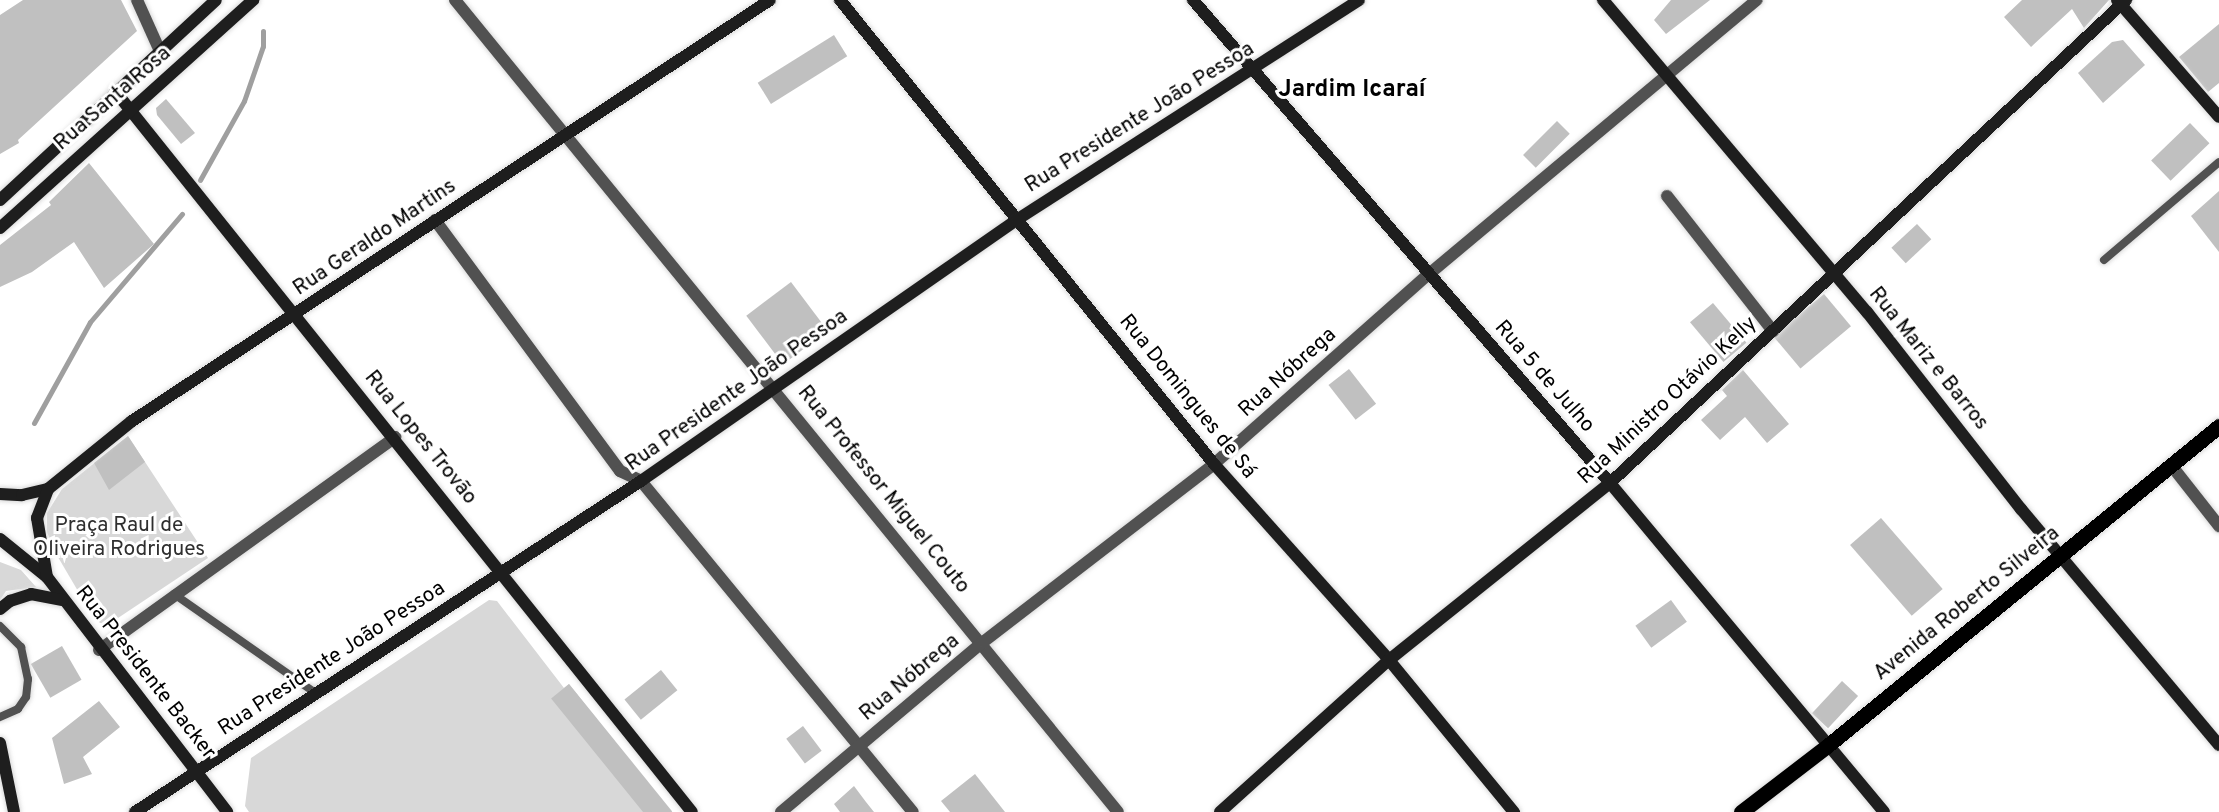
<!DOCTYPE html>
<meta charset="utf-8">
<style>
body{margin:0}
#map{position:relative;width:2219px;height:812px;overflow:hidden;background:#fff;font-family:Overpass,sans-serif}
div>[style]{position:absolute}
.green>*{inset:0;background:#d8d8d8}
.stream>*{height:5px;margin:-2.5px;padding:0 2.5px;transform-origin:2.5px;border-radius:2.5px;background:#9f9f9f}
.building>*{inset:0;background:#c0c0c0;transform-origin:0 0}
.roads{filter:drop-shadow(0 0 2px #dbdbdb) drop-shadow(0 0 2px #dbdbdb)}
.lane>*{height:8px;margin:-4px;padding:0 4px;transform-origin:4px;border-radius:4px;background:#515151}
.street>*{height:12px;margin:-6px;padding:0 6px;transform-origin:6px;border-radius:6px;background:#515151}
.secondary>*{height:12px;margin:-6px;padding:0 6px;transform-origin:6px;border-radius:6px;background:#1e1e1e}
.primary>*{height:15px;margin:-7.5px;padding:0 7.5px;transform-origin:7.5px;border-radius:7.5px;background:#000}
span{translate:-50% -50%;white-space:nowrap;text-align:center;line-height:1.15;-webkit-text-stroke:6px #fff;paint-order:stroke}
.street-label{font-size:21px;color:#000}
.park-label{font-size:21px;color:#2f2f2f}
.quarter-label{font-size:24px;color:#000;font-weight:700}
</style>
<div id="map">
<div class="green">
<div style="clip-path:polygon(128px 436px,208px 558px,106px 626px,95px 620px,55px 552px,47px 532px,47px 513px,62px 489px)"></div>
<div style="clip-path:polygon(0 562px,21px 570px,36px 587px,6px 591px,0 600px)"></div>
<div style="clip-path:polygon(489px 600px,497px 601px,564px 688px,569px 684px,671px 812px,249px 812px,245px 806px,251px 758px)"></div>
</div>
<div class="stream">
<div style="left:200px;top:180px;width:90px;rotate:-60.9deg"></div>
<div style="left:244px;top:101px;width:58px;rotate:-70.9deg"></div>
<div style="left:263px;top:46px;width:15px;rotate:-90deg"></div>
<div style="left:34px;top:423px;width:115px;rotate:-61deg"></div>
<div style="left:90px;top:322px;width:142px;rotate:-49.6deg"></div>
</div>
<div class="building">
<div style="clip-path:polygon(23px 0,121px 0,137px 31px,18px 140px,19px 143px,0 154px,0 15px)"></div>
<div style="clip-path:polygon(1671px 0,1710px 0,1666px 34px,1654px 20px)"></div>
<div style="clip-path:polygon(2022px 0,2109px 0,2084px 28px,2072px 9px,2031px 47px,2004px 17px)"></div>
<div style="clip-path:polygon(2219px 24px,2219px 83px,2208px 92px,2179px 57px)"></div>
<div style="left:834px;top:35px;width:25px;height:90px;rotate:58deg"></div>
<div style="clip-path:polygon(2123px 40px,2145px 65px,2103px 103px,2078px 73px,2112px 42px)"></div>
<div style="clip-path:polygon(166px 99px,195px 133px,181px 144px,157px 115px,156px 108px)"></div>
<div style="left:1557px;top:121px;width:18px;height:48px;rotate:45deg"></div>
<div style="left:2190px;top:123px;width:28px;height:54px;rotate:46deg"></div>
<div style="clip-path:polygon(89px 163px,154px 244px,104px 288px,74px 242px,32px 272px,0 287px,0 245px,51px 205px,49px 202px)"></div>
<div style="clip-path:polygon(2219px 191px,2219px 252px,2191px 216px)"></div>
<div style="left:1917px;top:224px;width:21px;height:35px;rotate:47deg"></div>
<div style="left:791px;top:282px;width:61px;height:56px;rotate:53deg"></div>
<div style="left:1824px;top:294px;width:42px;height:66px;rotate:50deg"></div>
<div style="left:1713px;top:303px;width:52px;height:30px;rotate:50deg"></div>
<div style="left:1349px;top:369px;width:44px;height:26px;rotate:52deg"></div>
<div style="clip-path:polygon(1743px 370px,1789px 424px,1767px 443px,1745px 417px,1720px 440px,1701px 420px,1727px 396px,1722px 390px)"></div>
<div style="clip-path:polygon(128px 436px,145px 462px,109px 490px,94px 463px)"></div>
<div style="left:1881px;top:518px;width:94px;height:41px;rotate:49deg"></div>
<div style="left:1671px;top:600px;width:27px;height:44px;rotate:54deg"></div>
<div style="left:62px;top:646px;width:39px;height:36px;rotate:60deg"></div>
<div style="left:661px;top:670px;width:26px;height:47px;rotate:51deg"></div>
<div style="left:1842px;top:681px;width:22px;height:44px;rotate:43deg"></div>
<div style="left:569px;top:684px;width:164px;height:23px;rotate:51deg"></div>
<div style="clip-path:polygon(99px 701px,120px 727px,83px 757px,92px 774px,64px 784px,52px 738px)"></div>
<div style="left:803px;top:726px;width:31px;height:21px;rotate:53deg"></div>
<div style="clip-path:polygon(975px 774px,1005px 812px,950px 812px,941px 801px)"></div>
<div style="clip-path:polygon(854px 786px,866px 802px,874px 812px,840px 812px,834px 804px)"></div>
</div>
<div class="roads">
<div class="lane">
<div style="left:2104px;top:260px;width:151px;rotate:-40.4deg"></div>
<div style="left:174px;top:594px;width:174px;rotate:35deg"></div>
<div style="left:0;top:626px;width:30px;rotate:45deg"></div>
<div style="left:21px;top:647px;width:33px;rotate:78deg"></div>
<div style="left:28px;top:679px;width:18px;rotate:96deg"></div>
<div style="left:26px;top:697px;width:14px;rotate:124deg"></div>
<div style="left:18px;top:709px;width:20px;rotate:156deg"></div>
</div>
<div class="street">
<div style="left:137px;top:0;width:54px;rotate:65.8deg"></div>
<div style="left:455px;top:0;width:1048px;rotate:50.77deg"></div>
<div style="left:1667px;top:196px;width:172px;rotate:51.9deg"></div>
<div style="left:435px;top:220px;width:312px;rotate:53.6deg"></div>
<div style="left:620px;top:471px;width:23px;rotate:25deg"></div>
<div style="left:641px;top:481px;width:428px;rotate:50.6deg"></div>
<div style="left:2171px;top:465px;width:78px;rotate:51.8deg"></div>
<div style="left:99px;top:650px;width:365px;rotate:-35.7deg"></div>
<div style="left:781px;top:812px;width:264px;rotate:-40.1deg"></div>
<div style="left:983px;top:642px;width:292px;rotate:-37.6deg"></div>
<div style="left:1214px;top:464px;width:287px;rotate:-41.5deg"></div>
<div style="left:1429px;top:274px;width:427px;rotate:-39.9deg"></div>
</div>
<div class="secondary">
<div style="left:840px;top:0;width:596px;rotate:51.13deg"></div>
<div style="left:1214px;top:464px;width:263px;rotate:48.2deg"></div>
<div style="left:1389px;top:660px;width:197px;rotate:50.6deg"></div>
<div style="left:1193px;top:0;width:638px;rotate:49.19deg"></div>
<div style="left:1610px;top:483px;width:428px;rotate:50.2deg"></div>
<div style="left:1603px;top:0;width:409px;rotate:49.8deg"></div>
<div style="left:1867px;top:312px;width:250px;rotate:52deg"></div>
<div style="left:2021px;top:509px;width:308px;rotate:50deg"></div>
<div style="left:2117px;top:0;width:155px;rotate:48.9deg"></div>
<div style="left:115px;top:91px;width:923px;rotate:51.33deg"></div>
<div style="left:0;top:200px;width:294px;rotate:-42.8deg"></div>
<div style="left:0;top:228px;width:341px;rotate:-42deg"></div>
<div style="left:0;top:494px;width:22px;rotate:3deg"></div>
<div style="left:22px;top:495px;width:27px;rotate:-13deg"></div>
<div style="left:48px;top:489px;width:108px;rotate:-39deg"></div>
<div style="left:132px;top:421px;width:764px;rotate:-33.42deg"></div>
<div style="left:0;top:539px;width:60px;rotate:39deg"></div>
<div style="left:47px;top:577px;width:296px;rotate:52.5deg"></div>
<div style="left:47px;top:577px;width:60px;rotate:-99.6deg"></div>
<div style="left:37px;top:518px;width:31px;rotate:-69deg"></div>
<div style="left:0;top:609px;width:13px;rotate:-39deg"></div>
<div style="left:10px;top:601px;width:22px;rotate:-18deg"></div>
<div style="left:31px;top:594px;width:32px;rotate:11deg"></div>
<div style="left:0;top:743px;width:70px;rotate:78.5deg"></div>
<div style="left:135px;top:812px;width:605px;rotate:-33.19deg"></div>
<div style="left:641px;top:481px;width:459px;rotate:-34.8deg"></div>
<div style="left:1018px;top:219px;width:405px;rotate:-32.7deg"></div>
<div style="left:1220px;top:812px;width:227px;rotate:-42deg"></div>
<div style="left:1389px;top:660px;width:283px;rotate:-38.7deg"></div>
<div style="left:1610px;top:483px;width:707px;rotate:-43.11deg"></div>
</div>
<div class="primary">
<div style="left:1741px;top:812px;width:108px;rotate:-37.5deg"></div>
<div style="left:1827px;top:746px;width:506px;rotate:-39.23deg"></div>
</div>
</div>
<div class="street-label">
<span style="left:113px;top:99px;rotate:-41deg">Rua Santa Rosa</span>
<span style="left:1140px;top:118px;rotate:-32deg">Rua Presidente João Pessoa</span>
<span style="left:375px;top:238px;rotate:-34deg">Rua Geraldo Martins</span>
<span style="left:1928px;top:359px;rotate:51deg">Rua Mariz e Barros</span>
<span style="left:1288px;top:373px;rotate:-42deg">Rua Nóbrega</span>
<span style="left:1544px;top:377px;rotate:49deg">Rua 5 de Julho</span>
<span style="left:737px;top:391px;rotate:-35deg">Rua Presidente João Pessoa</span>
<span style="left:1187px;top:397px;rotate:51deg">Rua Domingues de Sá</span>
<span style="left:1668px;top:401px;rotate:-43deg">Rua Ministro Otávio Kelly</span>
<span style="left:420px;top:438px;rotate:51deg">Rua Lopes Trovão</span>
<span style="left:883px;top:490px;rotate:51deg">Rua Professor Miguel Couto</span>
<span style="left:1967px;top:604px;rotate:-39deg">Avenida Roberto Silveira</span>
<span style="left:332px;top:659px;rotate:-33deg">Rua Presidente João Pessoa</span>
<span style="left:145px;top:673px;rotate:52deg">Rua Presidente Backer</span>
<span style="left:910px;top:678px;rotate:-40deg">Rua Nóbrega</span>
</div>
<div class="park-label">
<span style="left:119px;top:538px">Praça Raul de<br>Oliveira Rodrigues</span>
</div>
<div class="quarter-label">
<span style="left:1352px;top:91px">Jardim Icaraí</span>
</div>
</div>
